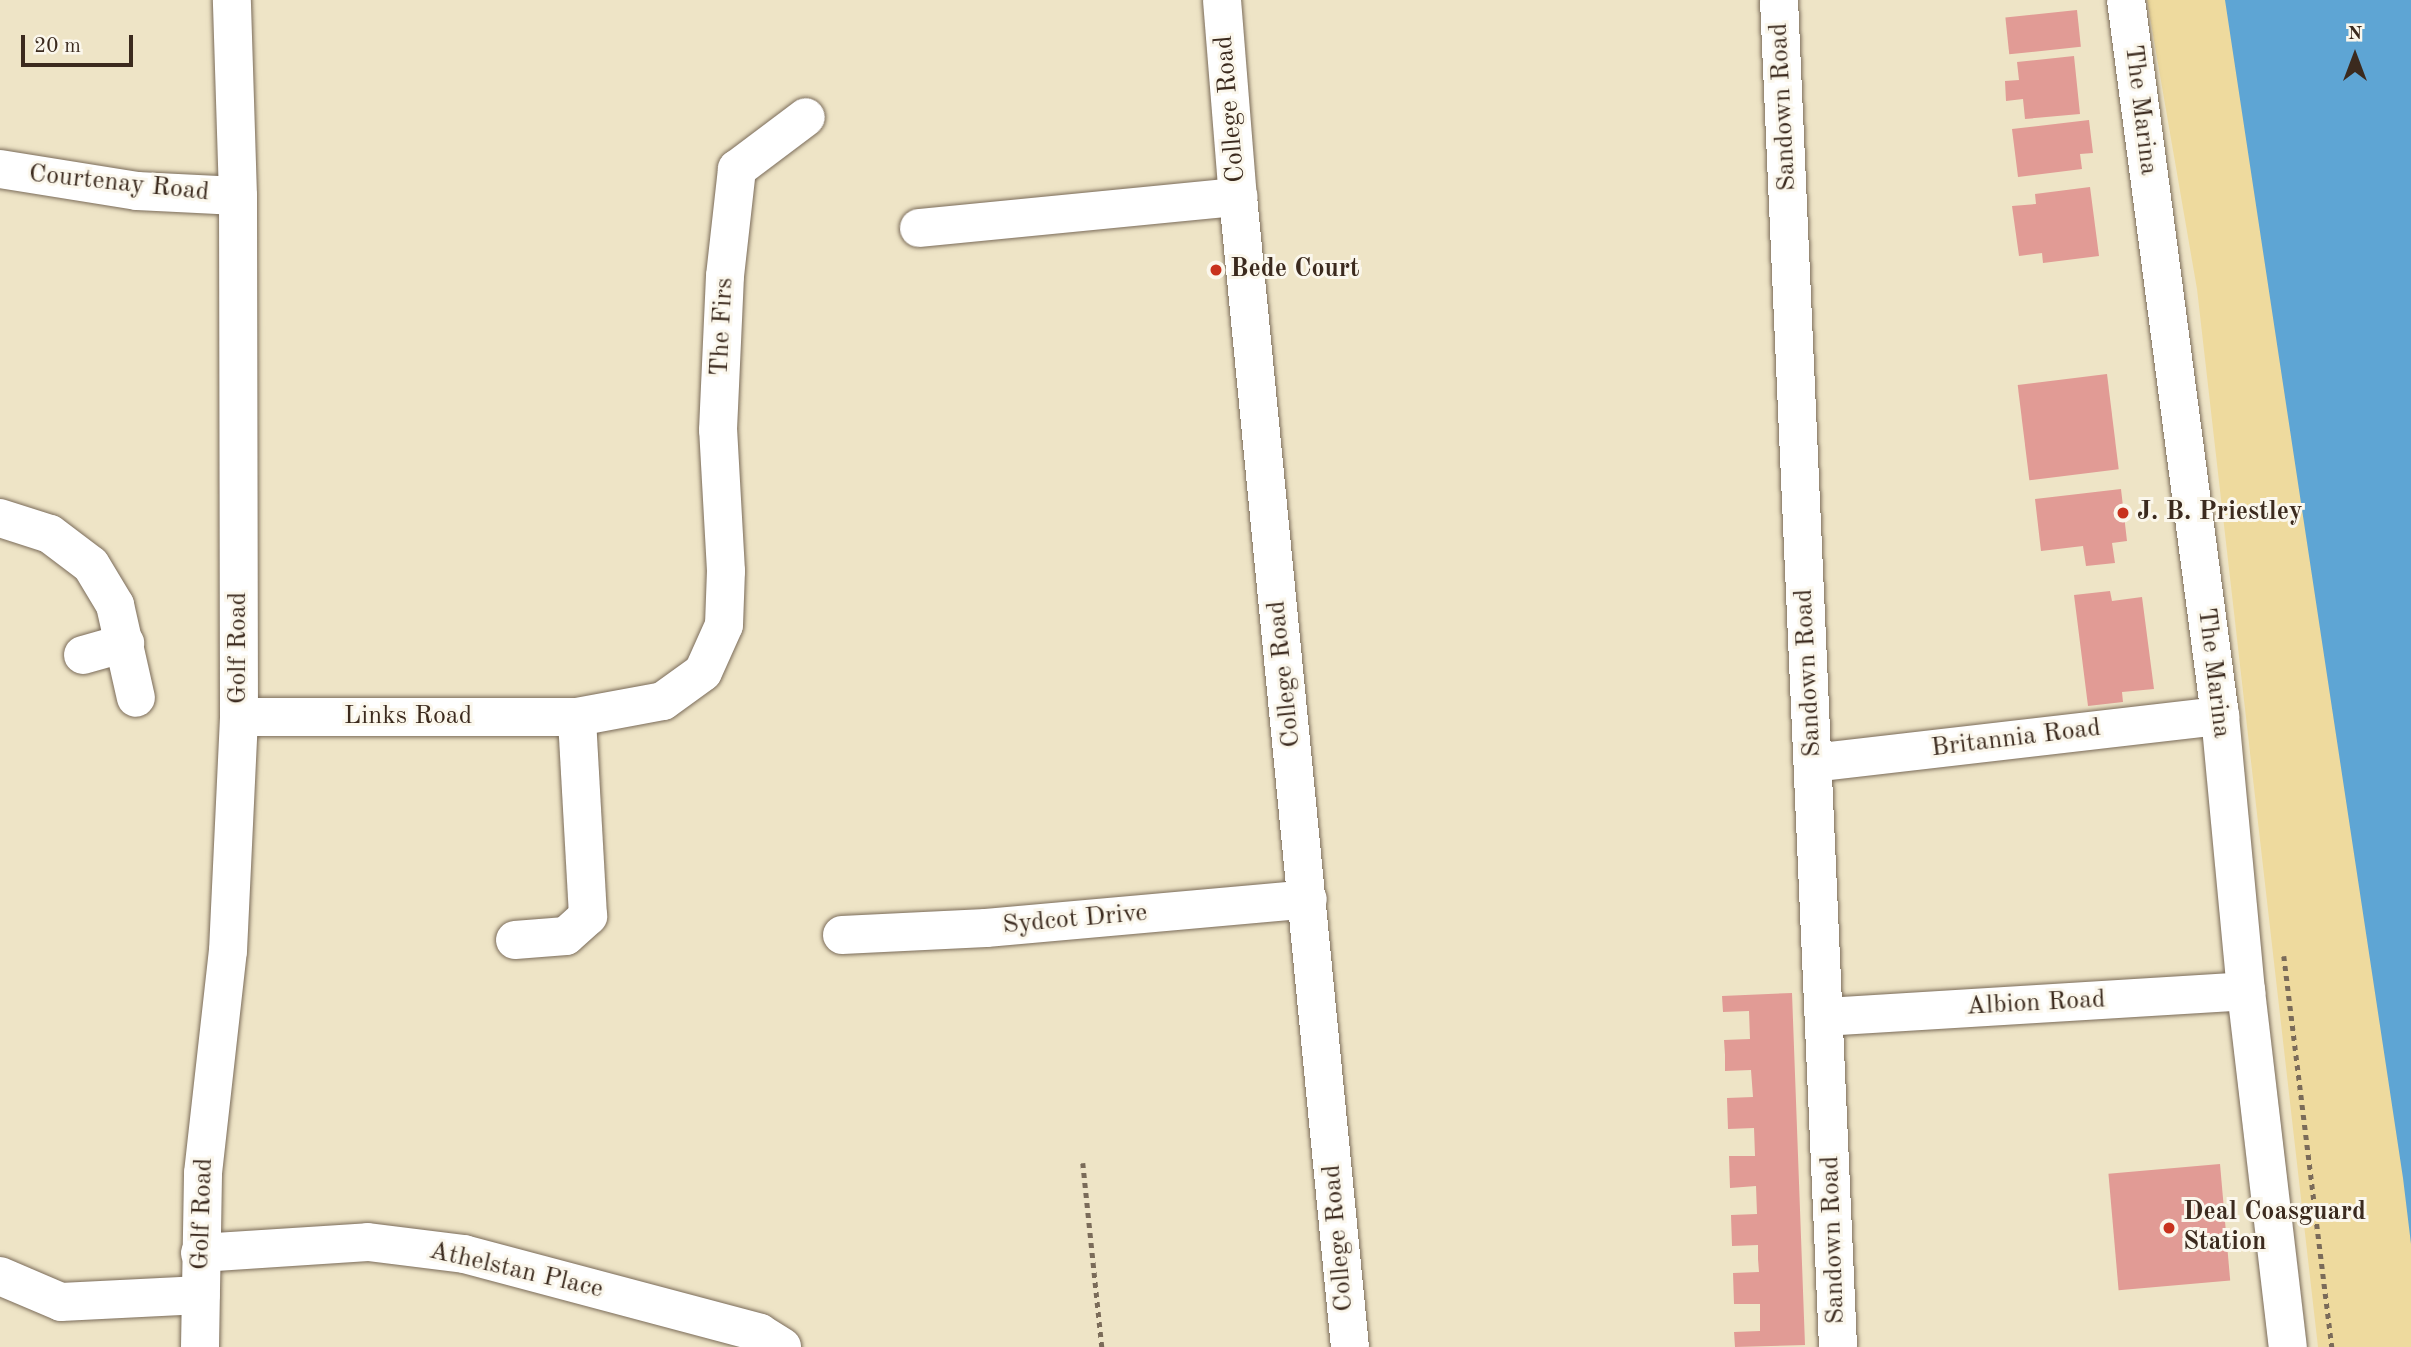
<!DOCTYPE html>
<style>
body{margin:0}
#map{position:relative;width:2411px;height:1347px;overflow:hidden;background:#eee4c6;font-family:"Old Standard TT",serif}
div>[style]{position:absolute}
.sand>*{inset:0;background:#eeda9e}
.water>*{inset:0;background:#5ea5d4}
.building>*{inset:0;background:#e19b95;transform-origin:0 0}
.path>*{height:4.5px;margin-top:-2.25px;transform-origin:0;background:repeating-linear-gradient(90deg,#7a6b59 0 5px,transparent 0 10px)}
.roads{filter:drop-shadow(0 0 2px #7a6b59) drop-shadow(0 0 2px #7a6b59)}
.minor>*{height:38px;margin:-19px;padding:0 19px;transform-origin:19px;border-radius:19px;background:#fff}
.dots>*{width:19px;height:19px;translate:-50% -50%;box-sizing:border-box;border:4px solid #fbf7ec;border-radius:50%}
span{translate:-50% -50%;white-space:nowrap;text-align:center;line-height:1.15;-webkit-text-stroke:6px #fbf7ec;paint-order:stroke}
.street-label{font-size:26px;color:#3b2a1e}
.poi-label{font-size:26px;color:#3b2a1e;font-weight:700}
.left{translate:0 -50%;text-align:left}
.north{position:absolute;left:2320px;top:21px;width:70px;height:70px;-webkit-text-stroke:5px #fbf7ec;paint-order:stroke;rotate:0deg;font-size:19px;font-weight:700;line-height:28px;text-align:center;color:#3b2a1e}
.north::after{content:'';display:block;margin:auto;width:24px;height:32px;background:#3b2a1e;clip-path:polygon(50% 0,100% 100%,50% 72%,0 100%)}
.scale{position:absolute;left:21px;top:35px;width:112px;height:32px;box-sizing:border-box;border:4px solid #3b2a1e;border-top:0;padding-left:9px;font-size:21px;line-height:24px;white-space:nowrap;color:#3b2a1e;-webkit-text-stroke:5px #fbf7ec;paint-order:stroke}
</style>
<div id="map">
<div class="sand">
<div style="clip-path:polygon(2147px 0,2411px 0,2411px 1347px,2318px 1347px,2197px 289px)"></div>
</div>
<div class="water">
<div style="clip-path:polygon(2225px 0,2411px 0,2411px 1244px,2403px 1178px)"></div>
</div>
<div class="building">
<div style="left:2077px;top:10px;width:37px;height:72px;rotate:84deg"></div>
<div style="clip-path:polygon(2074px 56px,2080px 114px,2025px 119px,2023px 99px,2006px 101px,2005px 81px,2019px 80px,2017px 62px)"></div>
<div style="clip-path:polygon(2089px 120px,2093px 153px,2080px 154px,2082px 169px,2018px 177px,2012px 129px)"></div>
<div style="clip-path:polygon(2090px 187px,2099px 256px,2043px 263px,2042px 253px,2019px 256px,2012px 206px,2036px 204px,2035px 194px)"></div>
<div style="left:2107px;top:374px;width:96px;height:90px;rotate:83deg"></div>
<div style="clip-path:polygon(2121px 489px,2127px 541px,2112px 543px,2115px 563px,2086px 566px,2083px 546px,2041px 551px,2035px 499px)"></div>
<div style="clip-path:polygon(2110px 591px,2112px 601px,2142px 597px,2154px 689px,2122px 692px,2123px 702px,2088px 706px,2074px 595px)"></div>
<div style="clip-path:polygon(1792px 993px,1805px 1345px,1735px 1347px,1734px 1332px,1760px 1331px,1760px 1304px,1734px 1304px,1733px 1273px,1759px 1272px,1758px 1259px,1758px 1245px,1732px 1246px,1731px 1215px,1757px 1214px,1756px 1186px,1730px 1188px,1729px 1156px,1755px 1156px,1754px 1128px,1728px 1129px,1727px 1098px,1753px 1097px,1751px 1070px,1725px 1071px,1725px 1055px,1724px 1040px,1750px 1039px,1749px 1011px,1723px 1012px,1722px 996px)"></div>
<div style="left:2220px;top:1164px;width:117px;height:112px;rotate:85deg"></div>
</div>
<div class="path">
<div style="left:2284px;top:956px;width:394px;rotate:83deg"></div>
<div style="left:1083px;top:1163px;width:185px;rotate:84.1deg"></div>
</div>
<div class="roads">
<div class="minor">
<div style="left:1222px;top:0;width:198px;rotate:85.4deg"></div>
<div style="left:1238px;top:197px;width:1155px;rotate:84.44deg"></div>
<div style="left:1779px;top:0;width:1348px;rotate:87.49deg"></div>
<div style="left:2126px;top:0;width:722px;rotate:82.52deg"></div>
<div style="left:2220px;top:716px;width:276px;rotate:84.6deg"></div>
<div style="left:2246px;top:991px;width:358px;rotate:83.3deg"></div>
<div style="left:0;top:169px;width:139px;rotate:9.1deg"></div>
<div style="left:137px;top:191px;width:101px;rotate:2.8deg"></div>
<div style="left:919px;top:228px;width:321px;rotate:-5.6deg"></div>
<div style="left:0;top:518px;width:52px;rotate:17.7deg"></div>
<div style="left:50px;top:534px;width:51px;rotate:37.1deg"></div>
<div style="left:91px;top:565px;width:47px;rotate:59deg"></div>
<div style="left:115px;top:605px;width:95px;rotate:77.3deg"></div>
<div style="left:83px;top:655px;width:44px;rotate:-15.9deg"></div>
<div style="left:239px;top:717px;width:338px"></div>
<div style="left:577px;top:717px;width:87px;rotate:-10.5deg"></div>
<div style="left:663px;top:701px;width:49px;rotate:-35.9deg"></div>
<div style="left:703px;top:672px;width:51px;rotate:-65.9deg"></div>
<div style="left:724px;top:625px;width:54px;rotate:-87.9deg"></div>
<div style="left:726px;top:571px;width:141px;rotate:-93.2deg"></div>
<div style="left:718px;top:430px;width:154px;rotate:-87.4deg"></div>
<div style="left:725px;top:276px;width:108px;rotate:-83.6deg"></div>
<div style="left:737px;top:169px;width:86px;rotate:-37deg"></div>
<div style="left:1813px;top:763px;width:410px;rotate:-6.6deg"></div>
<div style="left:842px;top:935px;width:144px;rotate:-2.8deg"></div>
<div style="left:986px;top:928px;width:323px;rotate:-5.1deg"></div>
<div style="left:515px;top:940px;width:51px;rotate:-4.5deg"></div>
<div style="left:566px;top:936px;width:30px;rotate:-42deg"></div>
<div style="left:588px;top:916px;width:199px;rotate:-93.2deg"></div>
<div style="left:1825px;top:1017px;width:422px;rotate:-3.5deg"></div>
<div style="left:200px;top:1253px;width:168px;rotate:-3.7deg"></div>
<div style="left:368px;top:1242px;width:97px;rotate:7.1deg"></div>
<div style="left:464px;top:1254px;width:306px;rotate:14.9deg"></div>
<div style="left:760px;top:1333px;width:26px;rotate:32deg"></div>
<div style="left:0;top:1276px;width:66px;rotate:23.1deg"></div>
<div style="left:61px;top:1302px;width:140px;rotate:-2.9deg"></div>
<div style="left:200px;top:1347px;width:174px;rotate:-89deg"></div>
<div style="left:203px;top:1173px;width:223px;rotate:-83.6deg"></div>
<div style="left:228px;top:951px;width:234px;rotate:-87.3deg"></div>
<div style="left:239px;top:717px;width:521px;rotate:-90.11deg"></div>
<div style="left:238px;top:196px;width:196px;rotate:-91.8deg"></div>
</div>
</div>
<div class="dots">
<div style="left:1216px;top:270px;background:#c8321e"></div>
<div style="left:2123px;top:513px;background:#c8321e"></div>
<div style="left:2169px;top:1228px;background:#c8321e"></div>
</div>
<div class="street-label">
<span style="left:1784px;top:107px;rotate:-93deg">Sandown Road</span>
<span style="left:1231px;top:109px;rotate:-95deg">College Road</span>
<span style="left:2140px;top:110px;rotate:83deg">The Marina</span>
<span style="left:119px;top:184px;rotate:6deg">Courtenay Road</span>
<span style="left:723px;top:327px;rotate:-87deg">The Firs</span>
<span style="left:239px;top:648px;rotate:-90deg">Golf Road</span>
<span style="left:1809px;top:673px;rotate:-93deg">Sandown Road</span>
<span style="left:2213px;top:673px;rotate:83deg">The Marina</span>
<span style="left:1285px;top:674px;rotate:-96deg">College Road</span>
<span style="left:408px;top:717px">Links Road</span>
<span style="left:2016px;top:739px;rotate:-7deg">Britannia Road</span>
<span style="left:1075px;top:920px;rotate:-5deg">Sydcot Drive</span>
<span style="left:2036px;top:1004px;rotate:-3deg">Albion Road</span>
<span style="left:203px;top:1214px;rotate:-88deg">Golf Road</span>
<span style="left:1339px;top:1238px;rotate:-95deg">College Road</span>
<span style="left:1834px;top:1240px;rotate:-92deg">Sandown Road</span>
<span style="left:516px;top:1271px;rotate:13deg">Athelstan Place</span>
</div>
<div class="poi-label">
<span class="left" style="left:1230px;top:270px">Bede Court</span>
<span class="left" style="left:2137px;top:513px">J. B. Priestley</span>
<span class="left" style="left:2183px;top:1228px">Deal Coasguard<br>Station</span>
</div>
<div class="north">N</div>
<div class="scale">20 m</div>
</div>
